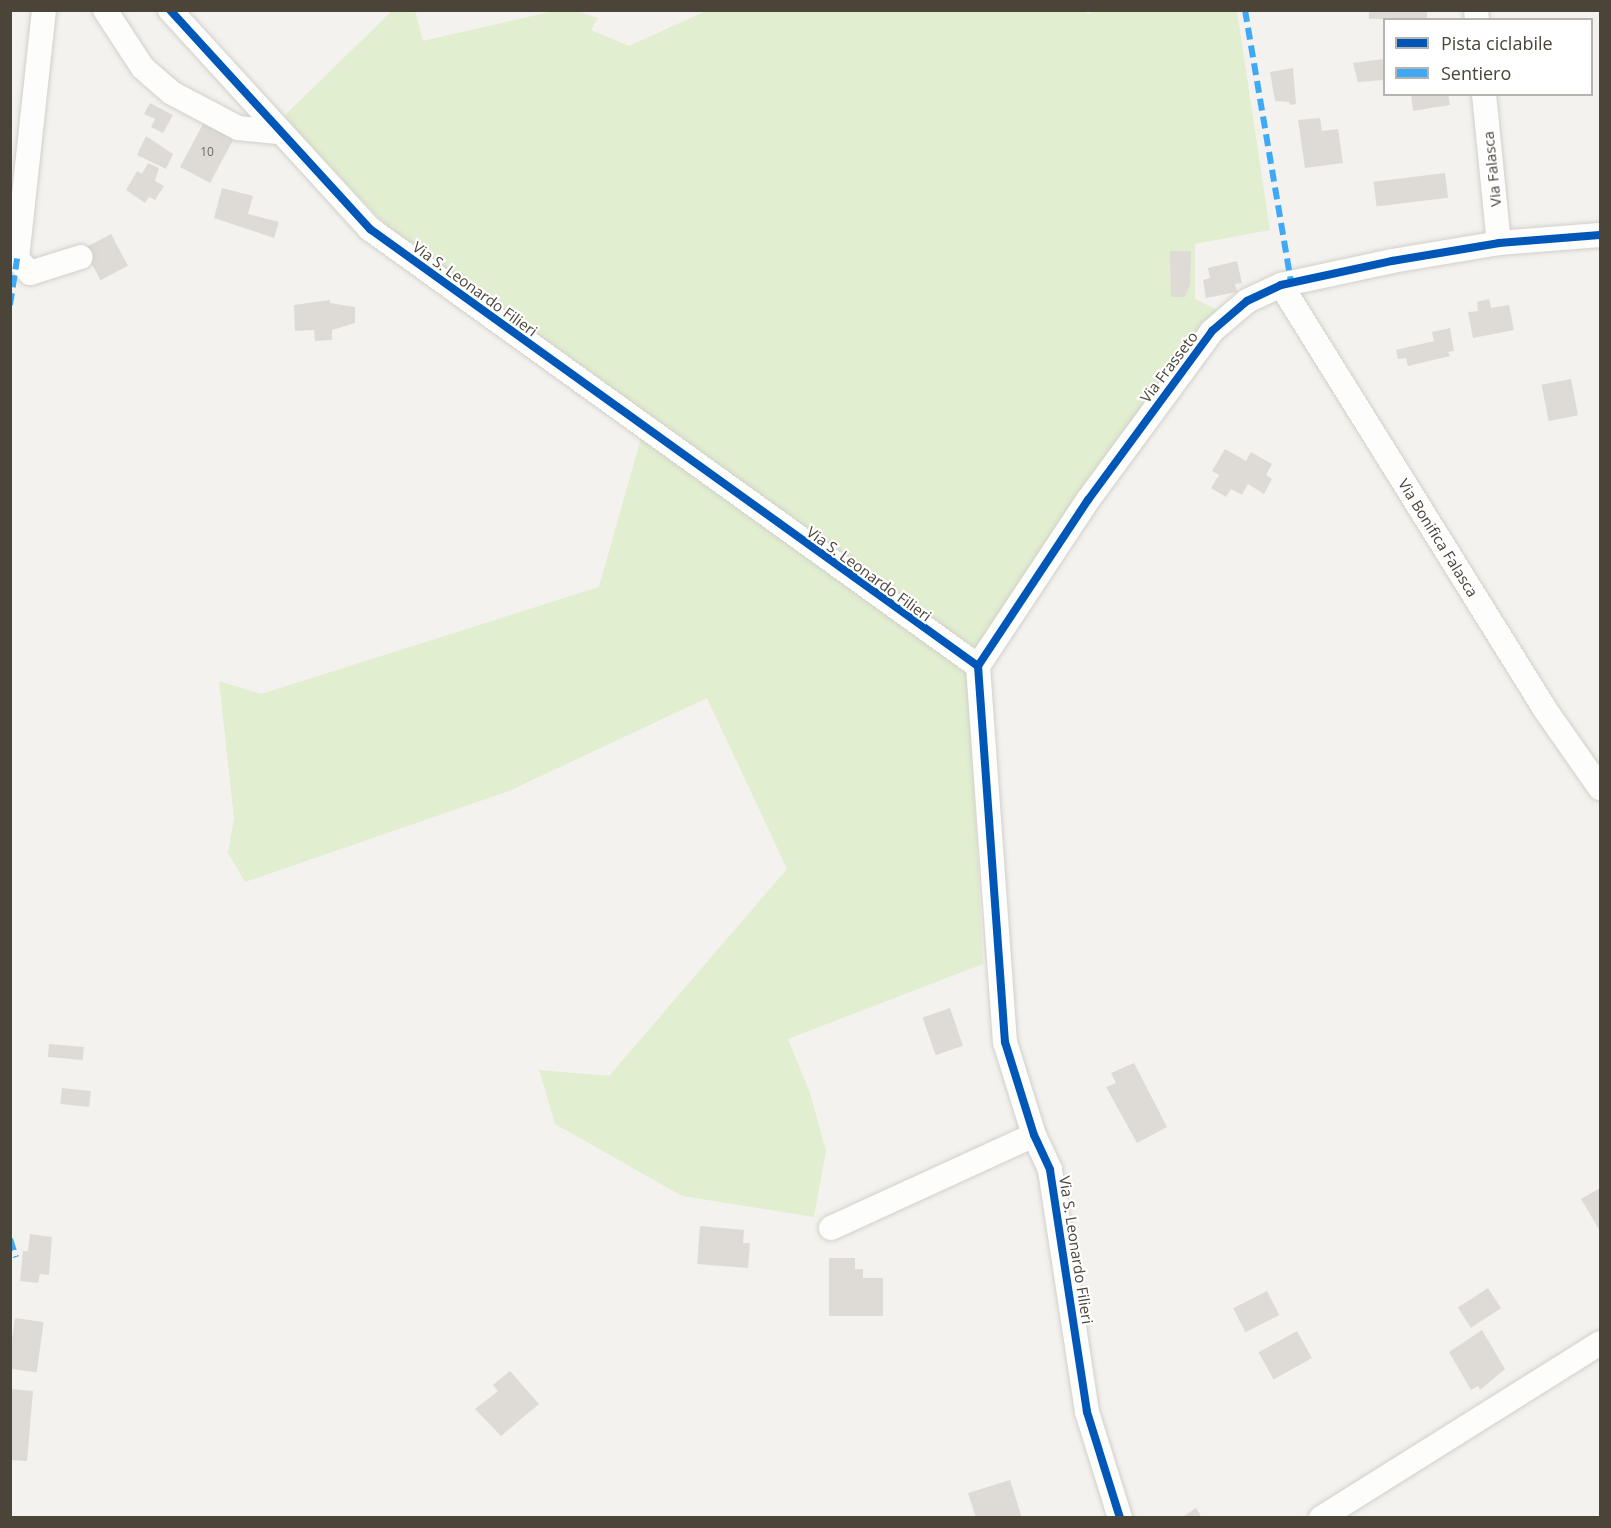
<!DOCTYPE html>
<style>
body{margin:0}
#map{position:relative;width:1611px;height:1528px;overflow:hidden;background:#f4f2ee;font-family:"Open Sans",sans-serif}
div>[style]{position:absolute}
.green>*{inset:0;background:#e1eecf}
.building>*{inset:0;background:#dedbd6;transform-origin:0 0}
.roads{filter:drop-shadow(0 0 2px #d2d0cb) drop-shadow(0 0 2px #d2d0cb)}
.minor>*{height:24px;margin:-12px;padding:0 12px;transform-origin:12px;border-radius:12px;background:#fdfdfc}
.quiet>*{height:6px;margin-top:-3px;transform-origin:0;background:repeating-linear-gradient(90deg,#3fa9f5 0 12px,transparent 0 18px)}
.cycleway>*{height:8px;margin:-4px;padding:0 4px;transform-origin:4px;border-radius:4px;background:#0057b8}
span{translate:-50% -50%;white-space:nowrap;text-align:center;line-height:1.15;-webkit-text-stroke:4.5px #fff;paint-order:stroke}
.number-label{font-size:12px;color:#706a61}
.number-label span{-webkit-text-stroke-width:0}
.street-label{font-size:15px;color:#4b4439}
.frame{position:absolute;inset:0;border:12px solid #4b4439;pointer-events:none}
.legend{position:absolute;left:1383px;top:18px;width:210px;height:78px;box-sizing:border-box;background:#fff;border:2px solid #b7b4b0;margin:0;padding:8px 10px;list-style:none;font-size:18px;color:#4b4439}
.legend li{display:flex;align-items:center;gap:12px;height:30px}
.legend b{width:30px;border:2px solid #b7b4b0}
</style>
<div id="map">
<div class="green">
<div style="clip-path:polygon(1083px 10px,1088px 14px,1096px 10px,1237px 11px,1270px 230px,1195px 244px,1195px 299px,1221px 312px,979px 649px,960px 649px,390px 229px,282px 118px,392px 11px,415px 11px,423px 41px,554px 11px,577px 11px,598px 18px,591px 30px,629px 46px,706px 11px)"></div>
<div style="clip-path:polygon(641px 438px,968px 670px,983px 964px,788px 1039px,810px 1093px,826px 1151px,814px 1217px,682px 1196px,555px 1124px,539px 1070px,609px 1076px,787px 869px,707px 698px,509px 791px,245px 882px,228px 853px,234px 818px,219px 681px,261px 694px,599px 587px)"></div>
</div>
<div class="building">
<div style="left:1369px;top:10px;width:58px;height:9px"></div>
<div style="clip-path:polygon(1384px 59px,1384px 80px,1358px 82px,1353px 63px)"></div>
<div style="clip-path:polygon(1293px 68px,1296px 104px,1290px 105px,1289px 102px,1275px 101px,1270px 72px)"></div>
<div style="clip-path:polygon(1411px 94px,1448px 94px,1450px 105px,1413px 111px)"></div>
<div style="clip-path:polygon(150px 103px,173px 115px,163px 133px,151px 127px,155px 119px,144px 114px)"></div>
<div style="clip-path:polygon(1320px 118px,1322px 131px,1338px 129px,1343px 163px,1305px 168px,1298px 120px)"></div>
<div style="left:204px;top:122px;width:34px;height:51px;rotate:28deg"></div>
<div style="clip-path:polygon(146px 136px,173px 154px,166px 169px,137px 155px)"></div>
<div style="clip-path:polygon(148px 163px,159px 168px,155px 181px,164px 186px,155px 200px,149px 197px,145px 203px,126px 190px,137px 171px,142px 174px)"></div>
<div style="left:1445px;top:173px;width:25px;height:72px;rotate:83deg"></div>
<div style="clip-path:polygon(222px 188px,253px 196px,248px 214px,279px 222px,274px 238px,214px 218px)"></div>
<div style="left:111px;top:234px;width:36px;height:31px;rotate:62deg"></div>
<div style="clip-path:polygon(1170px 251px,1191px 251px,1190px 284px,1185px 297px,1171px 297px)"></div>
<div style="clip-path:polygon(1237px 261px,1242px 283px,1235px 284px,1237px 292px,1206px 298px,1203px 280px,1210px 278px,1208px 268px)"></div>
<div style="clip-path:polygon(1489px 299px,1491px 308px,1509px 305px,1514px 330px,1473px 338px,1468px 312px,1478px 311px,1477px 302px)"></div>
<div style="clip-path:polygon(330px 300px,330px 303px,355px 307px,355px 323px,332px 330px,332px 340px,315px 341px,314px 330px,295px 331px,294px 305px)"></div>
<div style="clip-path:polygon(1450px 328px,1454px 351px,1448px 352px,1450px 356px,1408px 366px,1406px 358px,1398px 359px,1396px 350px,1434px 341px,1432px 332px)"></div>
<div style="left:1571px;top:379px;width:37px;height:30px;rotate:79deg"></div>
<div style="clip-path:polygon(1225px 449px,1246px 461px,1251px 452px,1272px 464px,1266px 475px,1272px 479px,1264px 494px,1248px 484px,1242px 495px,1231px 489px,1226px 497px,1211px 488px,1219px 475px,1212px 471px)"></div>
<div style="left:950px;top:1008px;width:40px;height:29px;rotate:71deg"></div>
<div style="left:49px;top:1044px;width:35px;height:13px;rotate:5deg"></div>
<div style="clip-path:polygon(1134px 1063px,1167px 1127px,1137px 1143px,1106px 1087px,1116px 1083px,1111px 1073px)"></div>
<div style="left:62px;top:1088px;width:29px;height:16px;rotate:6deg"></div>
<div style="clip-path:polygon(1600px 1188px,1600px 1231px,1581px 1199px)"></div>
<div style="clip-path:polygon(700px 1226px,744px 1230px,743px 1243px,750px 1243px,748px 1268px,697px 1264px)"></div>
<div style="clip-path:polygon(30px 1234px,52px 1237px,49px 1275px,40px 1274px,38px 1283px,20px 1281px,23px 1251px,28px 1251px)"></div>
<div style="clip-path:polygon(829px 1258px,855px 1258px,855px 1269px,863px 1269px,863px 1278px,883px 1278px,883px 1316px,829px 1316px)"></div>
<div style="left:1488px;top:1288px;width:24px;height:36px;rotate:57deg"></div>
<div style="left:1267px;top:1291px;width:27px;height:38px;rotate:63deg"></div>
<div style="left:15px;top:1318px;width:29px;height:51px;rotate:8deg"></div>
<div style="clip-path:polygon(1482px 1330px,1505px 1369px,1480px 1390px,1478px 1386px,1471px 1390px,1449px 1352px)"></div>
<div style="left:1297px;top:1331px;width:31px;height:44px;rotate:61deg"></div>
<div style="clip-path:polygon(510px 1371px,539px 1404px,501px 1436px,475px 1409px,498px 1391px,493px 1385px)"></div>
<div style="clip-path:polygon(10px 1389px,33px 1391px,27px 1461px,10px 1460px)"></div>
<div style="clip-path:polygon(1010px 1480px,1022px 1518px,976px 1518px,968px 1493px)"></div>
<div style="clip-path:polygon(1196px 1508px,1202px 1518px,1181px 1518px)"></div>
</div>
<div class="roads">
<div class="minor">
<div style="left:44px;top:10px;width:250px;rotate:96.2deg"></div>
<div style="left:17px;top:259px;width:19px;rotate:47deg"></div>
<div style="left:30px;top:273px;width:53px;rotate:-17.4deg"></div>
<div style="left:105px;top:10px;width:69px;rotate:56.8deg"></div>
<div style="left:143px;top:68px;width:38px;rotate:41deg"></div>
<div style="left:172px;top:93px;width:75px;rotate:27.9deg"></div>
<div style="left:238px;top:128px;width:40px;rotate:5.7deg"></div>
<div style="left:170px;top:10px;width:297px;rotate:47.6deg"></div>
<div style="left:370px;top:229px;width:749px;rotate:35.71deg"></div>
<div style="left:978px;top:666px;width:377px;rotate:85.9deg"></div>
<div style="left:1005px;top:1042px;width:97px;rotate:72.7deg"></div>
<div style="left:1034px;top:1135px;width:38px;rotate:65deg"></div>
<div style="left:1050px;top:1170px;width:245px;rotate:81.3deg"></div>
<div style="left:1087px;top:1412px;width:111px;rotate:72.7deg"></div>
<div style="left:1476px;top:10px;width:10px;rotate:84deg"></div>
<div style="left:1484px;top:94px;width:150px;rotate:84.3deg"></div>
<div style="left:1281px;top:285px;width:498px;rotate:58.1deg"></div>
<div style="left:1544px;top:708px;width:98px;rotate:55deg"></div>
<div style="left:978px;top:666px;width:199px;rotate:-56.5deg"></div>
<div style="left:1088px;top:500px;width:210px;rotate:-53.7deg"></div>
<div style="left:1212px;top:331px;width:46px;rotate:-40.6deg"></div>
<div style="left:1247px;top:301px;width:38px;rotate:-25deg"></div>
<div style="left:1281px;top:285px;width:114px;rotate:-12.2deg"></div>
<div style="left:1392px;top:261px;width:109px;rotate:-9.5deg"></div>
<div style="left:1499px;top:243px;width:101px;rotate:-4.5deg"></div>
<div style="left:831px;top:1228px;width:223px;rotate:-24.6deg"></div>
<div style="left:1321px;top:1518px;width:329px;rotate:-32.1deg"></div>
</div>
</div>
<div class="quiet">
<div style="left:1245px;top:10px;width:277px;rotate:80.4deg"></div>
<div style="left:10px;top:305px;width:47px;rotate:-81.3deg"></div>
<div style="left:10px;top:1239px;width:19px;rotate:72deg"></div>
</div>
<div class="cycleway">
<div style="left:170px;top:10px;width:297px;rotate:47.6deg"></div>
<div style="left:370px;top:229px;width:749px;rotate:35.71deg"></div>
<div style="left:978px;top:666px;width:377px;rotate:85.9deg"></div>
<div style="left:1005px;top:1042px;width:97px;rotate:72.7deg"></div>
<div style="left:1034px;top:1135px;width:38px;rotate:65deg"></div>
<div style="left:1050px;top:1170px;width:245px;rotate:81.3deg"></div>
<div style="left:1087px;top:1412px;width:111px;rotate:72.7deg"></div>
<div style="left:978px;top:666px;width:199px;rotate:-56.5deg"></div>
<div style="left:1088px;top:500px;width:210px;rotate:-53.7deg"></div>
<div style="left:1212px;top:331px;width:46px;rotate:-40.6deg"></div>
<div style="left:1247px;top:301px;width:38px;rotate:-25deg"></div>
<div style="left:1281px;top:285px;width:114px;rotate:-12.2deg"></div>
<div style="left:1392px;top:261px;width:109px;rotate:-9.5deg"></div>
<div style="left:1499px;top:243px;width:101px;rotate:-4.5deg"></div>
</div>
<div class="number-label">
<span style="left:207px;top:152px">10</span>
</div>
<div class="street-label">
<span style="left:1492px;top:169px;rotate:-96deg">Via Falasca</span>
<span style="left:475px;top:289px;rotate:36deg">Via S. Leonardo Filieri</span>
<span style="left:1169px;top:367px;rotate:-53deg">Via Frasseto</span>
<span style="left:1438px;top:538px;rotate:58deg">Via Bonifica Falasca</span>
<span style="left:869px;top:574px;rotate:36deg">Via S. Leonardo Filieri</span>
<span style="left:1076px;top:1250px;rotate:81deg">Via S. Leonardo Filieri</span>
</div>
<div class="frame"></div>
<ul class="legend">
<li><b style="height:8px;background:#0057b8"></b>Pista ciclabile</li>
<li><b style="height:8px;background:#3fa9f5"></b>Sentiero</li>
</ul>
</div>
